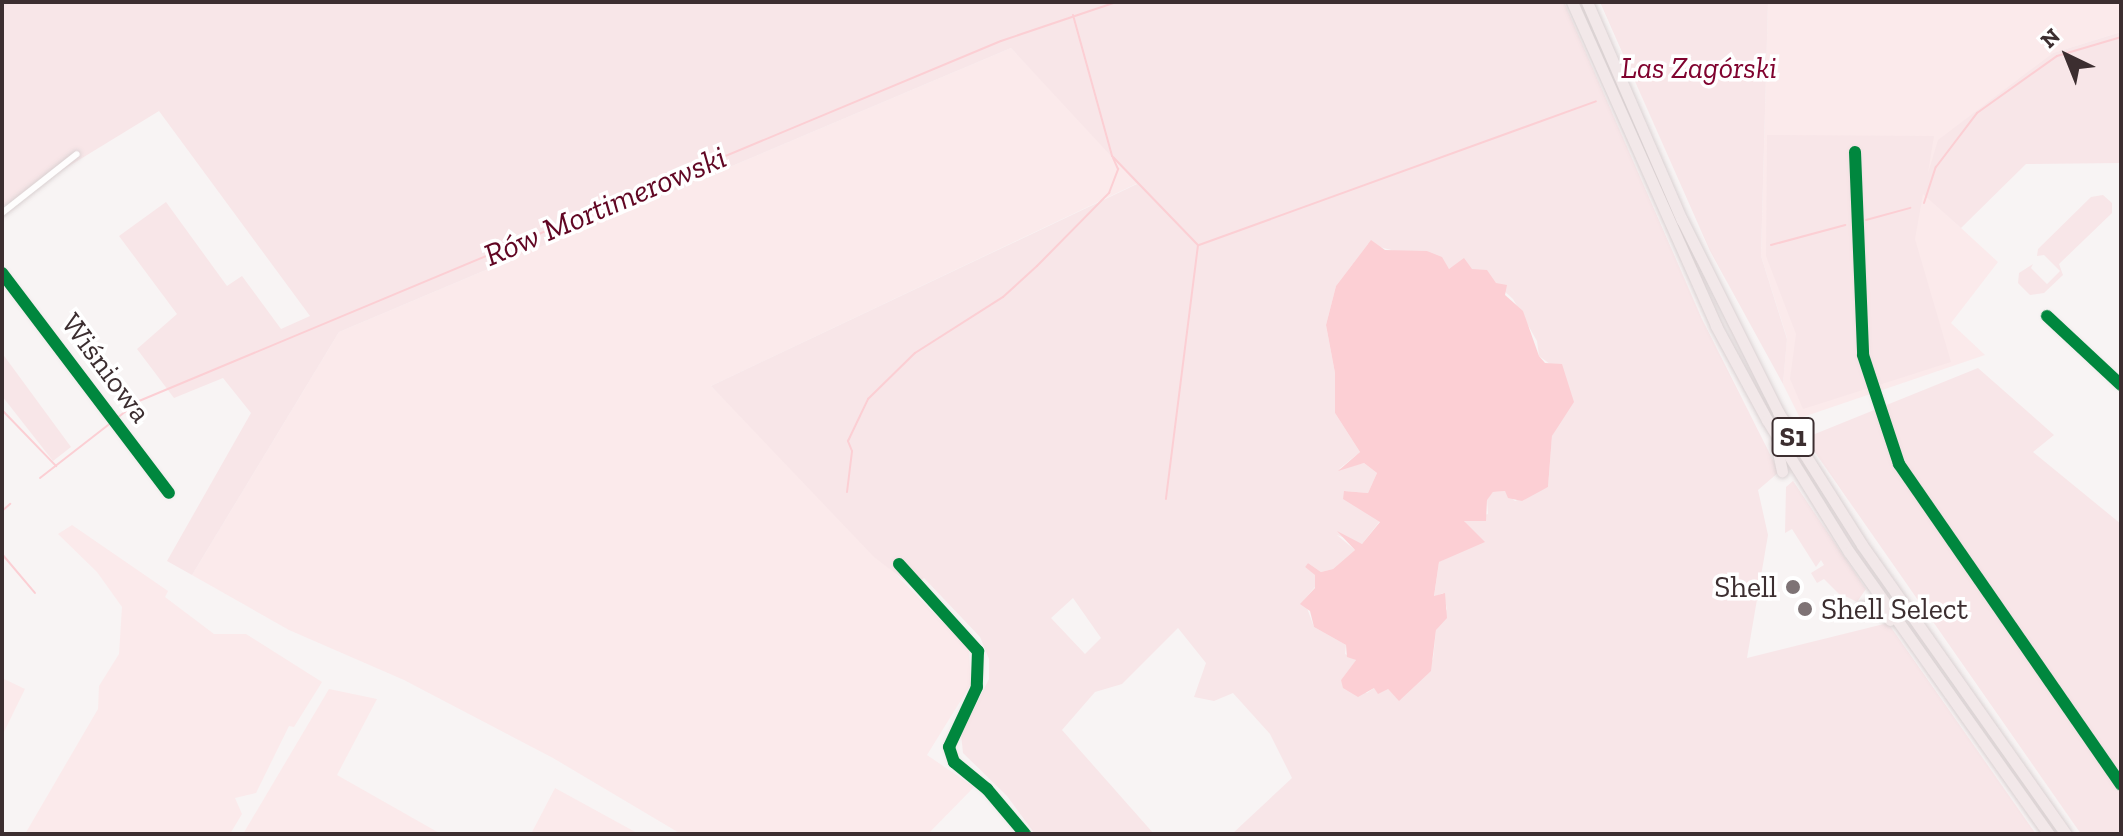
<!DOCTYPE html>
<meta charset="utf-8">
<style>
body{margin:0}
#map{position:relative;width:2123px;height:836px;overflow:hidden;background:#f8f4f4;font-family:"Zilla Slab",serif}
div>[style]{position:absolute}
.built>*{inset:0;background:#fbeaeb}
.green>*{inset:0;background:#f8e6e8}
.water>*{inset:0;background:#fccfd4}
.stream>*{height:2px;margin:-1px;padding:0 1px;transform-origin:1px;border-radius:1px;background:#fccfd4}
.roads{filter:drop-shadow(0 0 2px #d9d0d1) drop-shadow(0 0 2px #d9d0d1)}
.minor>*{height:6px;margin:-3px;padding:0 3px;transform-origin:3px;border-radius:3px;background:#fefdfd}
.motorway>*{height:11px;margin:-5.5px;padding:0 5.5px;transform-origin:5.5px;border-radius:5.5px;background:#f2e8e9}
.cycleway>*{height:12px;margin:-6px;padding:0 6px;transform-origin:6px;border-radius:6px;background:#00873e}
.dots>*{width:22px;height:22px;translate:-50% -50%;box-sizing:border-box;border:4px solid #fff;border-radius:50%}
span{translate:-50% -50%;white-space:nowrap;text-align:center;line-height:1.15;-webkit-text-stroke:7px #fff;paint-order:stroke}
.shield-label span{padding:2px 6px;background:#fff;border:2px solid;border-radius:6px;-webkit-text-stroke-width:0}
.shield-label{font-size:28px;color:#3c2e30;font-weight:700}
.park-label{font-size:30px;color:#80032f;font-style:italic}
.street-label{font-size:30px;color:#3c2e30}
.poi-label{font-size:30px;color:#3c2e30}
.right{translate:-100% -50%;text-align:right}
.left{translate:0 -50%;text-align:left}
.water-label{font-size:32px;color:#610623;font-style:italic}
.frame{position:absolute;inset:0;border:4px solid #3c2e30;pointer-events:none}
.north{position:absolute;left:2027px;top:16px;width:80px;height:80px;-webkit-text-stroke:6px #fff;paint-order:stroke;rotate:317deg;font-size:22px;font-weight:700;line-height:32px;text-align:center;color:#3c2e30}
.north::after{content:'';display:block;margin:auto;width:28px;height:36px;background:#3c2e30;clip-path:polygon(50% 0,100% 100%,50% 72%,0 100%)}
</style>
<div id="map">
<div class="built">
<div style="clip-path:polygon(1768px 2px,2121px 2px,2121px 32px,2053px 53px,1923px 193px,1998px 262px,1951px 323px,1985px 355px,1800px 418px,1783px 384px,1787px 338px,1761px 256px)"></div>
<div style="clip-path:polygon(1011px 48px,1138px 183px,711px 386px,969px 649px,971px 684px,927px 755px,974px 787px,928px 834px,681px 834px,553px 758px,404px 680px,289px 630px,192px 575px,339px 332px)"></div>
<div style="clip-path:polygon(72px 525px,168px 591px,165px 597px,214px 634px,246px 634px,322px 682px,294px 727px,289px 726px,256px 793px,235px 798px,242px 814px,230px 834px,25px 834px,98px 709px,99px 686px,119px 654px,122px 607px,97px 572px,58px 534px)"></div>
<div style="clip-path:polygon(2px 678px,25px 689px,2px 736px)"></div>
<div style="clip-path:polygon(329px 689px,377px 699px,337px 775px,441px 834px,243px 834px)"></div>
<div style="clip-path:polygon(555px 788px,639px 834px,531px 834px)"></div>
</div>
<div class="green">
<div style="clip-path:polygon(evenodd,2px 2px,1564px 2px,1702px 319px,1779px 472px,1758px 490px,1768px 535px,1747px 658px,1888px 623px,2036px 834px,1232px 834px,1292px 778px,1270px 734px,1233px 693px,1214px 701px,1194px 697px,1206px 663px,1178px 628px,1122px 684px,1095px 692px,1062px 730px,1154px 834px,1035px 834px,1007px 796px,963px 753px,961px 734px,989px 679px,989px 659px,980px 637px,924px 578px,913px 587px,874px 557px,711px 386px,1137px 184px,1011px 48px,339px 332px,192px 575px,167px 561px,251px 413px,223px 378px,174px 398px,137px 349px,177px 314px,119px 236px,166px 202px,227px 286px,242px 276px,281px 329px,310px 316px,159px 111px,2px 207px,2px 2px,1368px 244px,1407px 254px,1427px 251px,1449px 269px,1459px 265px,1491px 279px,1513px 299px,1537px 341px,1539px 356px,1550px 364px,1566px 409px,1552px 436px,1548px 487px,1515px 501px,1505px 491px,1493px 492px,1487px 499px,1488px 514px,1464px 521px,1471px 531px,1469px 547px,1439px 562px,1434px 597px,1443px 593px,1447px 609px,1436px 630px,1433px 659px,1399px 700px,1388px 689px,1374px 688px,1367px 693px,1341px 680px,1356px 660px,1345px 654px,1346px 645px,1314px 627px,1304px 600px,1315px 587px,1316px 575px,1305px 567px,1308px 563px,1321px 572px,1333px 569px,1355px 550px,1337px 535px,1362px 544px,1380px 521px,1345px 491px,1368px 493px,1377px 473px,1364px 463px,1339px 469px,1360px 452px,1335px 413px,1335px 373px,1326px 325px,1336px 286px,1368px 244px,2px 2px,1073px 598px,1101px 638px,1085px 654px,1051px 618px,1073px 598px)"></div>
<div style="clip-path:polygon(1600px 2px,1768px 2px,1761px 256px,1787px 339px,1783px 384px,1710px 251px)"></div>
<div style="clip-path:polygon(2121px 32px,2121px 163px,2026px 164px,1961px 228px,1923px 194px,1915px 239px,1951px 362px,1803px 409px,1790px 379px,1796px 334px,1766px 256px,1767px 135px,1934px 136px,1928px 173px,1938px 140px,2053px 53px)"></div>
<div style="clip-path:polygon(2103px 195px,2112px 203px,2112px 213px,2059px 264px,2063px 275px,2044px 293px,2030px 295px,2018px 283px,2019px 273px,2033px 264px,2031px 268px,2047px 284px,2060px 271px,2044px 255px,2037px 256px,2038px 249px,2091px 197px)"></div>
<div style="clip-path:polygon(2px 353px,71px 447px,53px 461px,2px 396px)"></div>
<div style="clip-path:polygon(1978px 368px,2054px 435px,2033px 452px,2121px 524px,2121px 834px,2081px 834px,1805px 438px)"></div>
<div style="clip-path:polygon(1793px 481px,1866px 589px,1857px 602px,1843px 595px,1840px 602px,1840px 595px,1824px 579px,1817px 583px,1811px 573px,1824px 565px,1821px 560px,1816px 567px,1792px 529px,1785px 533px,1786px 487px)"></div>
</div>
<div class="water">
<div style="clip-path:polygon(1371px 240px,1385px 250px,1427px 251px,1442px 257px,1449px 269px,1464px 258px,1472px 269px,1487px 270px,1496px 283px,1507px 285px,1505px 295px,1523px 311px,1539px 356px,1545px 363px,1562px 364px,1574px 402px,1552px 436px,1548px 487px,1522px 501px,1508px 498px,1505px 491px,1493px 492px,1487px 500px,1486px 521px,1464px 521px,1485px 542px,1439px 562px,1434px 596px,1445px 593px,1447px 618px,1436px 630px,1431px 671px,1399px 701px,1388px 689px,1378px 694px,1374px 688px,1358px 697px,1343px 688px,1341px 680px,1356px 660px,1347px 657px,1346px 645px,1314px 627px,1310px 611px,1300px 604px,1315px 588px,1315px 575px,1305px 567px,1308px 563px,1321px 572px,1333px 569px,1355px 550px,1337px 531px,1362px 544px,1380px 522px,1343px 499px,1344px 491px,1368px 493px,1377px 473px,1364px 463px,1338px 471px,1360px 452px,1335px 413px,1335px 373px,1326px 325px,1336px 286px)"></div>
</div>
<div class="stream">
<div style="left:1073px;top:15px;width:146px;rotate:74.5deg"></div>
<div style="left:1112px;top:156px;width:124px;rotate:46deg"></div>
<div style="left:1198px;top:245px;width:256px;rotate:97.2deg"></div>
<div style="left:1924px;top:203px;width:38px;rotate:-72deg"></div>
<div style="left:1936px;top:167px;width:68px;rotate:-52.8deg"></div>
<div style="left:1977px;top:113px;width:98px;rotate:-35.5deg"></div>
<div style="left:2057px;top:56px;width:67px;rotate:-16.5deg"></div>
<div style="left:1866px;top:220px;width:46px;rotate:-15.3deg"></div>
<div style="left:1199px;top:245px;width:422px;rotate:-19.9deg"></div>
<div style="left:1771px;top:245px;width:77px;rotate:-15.1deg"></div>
<div style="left:2px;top:410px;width:78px;rotate:46deg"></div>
<div style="left:40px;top:478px;width:125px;rotate:-37.9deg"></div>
<div style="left:139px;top:401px;width:934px;rotate:-22.67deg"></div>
<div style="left:1001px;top:41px;width:121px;rotate:-18.7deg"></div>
<div style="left:847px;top:492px;width:41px;rotate:-83deg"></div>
<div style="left:852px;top:451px;width:11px;rotate:-112deg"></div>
<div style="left:848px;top:441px;width:47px;rotate:-64.5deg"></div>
<div style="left:868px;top:399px;width:66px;rotate:-44.4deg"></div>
<div style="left:915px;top:353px;width:104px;rotate:-32.5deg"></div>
<div style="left:1003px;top:297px;width:46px;rotate:-42.4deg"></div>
<div style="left:1037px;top:266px;width:103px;rotate:-45.4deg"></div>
<div style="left:1109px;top:193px;width:26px;rotate:-69deg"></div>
<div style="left:1118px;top:169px;width:12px;rotate:-114deg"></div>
<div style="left:2px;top:511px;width:11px;rotate:-41deg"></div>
<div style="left:2px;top:554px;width:51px;rotate:49.8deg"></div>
</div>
<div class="roads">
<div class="minor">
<div style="left:1855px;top:152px;width:203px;rotate:87.7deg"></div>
<div style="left:1863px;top:355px;width:115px;rotate:71.7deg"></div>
<div style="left:1899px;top:464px;width:390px;rotate:55.3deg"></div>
<div style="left:2px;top:213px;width:95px;rotate:-38.2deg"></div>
<div style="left:2px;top:273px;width:276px;rotate:52.8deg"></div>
<div style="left:2047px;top:316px;width:101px;rotate:43deg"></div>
<div style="left:899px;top:564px;width:118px;rotate:47.8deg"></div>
<div style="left:978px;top:651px;width:36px;rotate:92deg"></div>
<div style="left:977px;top:687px;width:66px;rotate:115deg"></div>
<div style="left:949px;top:747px;width:16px;rotate:72deg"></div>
<div style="left:954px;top:762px;width:43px;rotate:39.3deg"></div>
<div style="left:987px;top:789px;width:59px;rotate:49.8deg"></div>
</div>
<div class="motorway">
<div style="left:1572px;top:2px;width:355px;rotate:66deg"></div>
<div style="left:1716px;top:326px;width:107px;rotate:61.5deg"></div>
<div style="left:1767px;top:420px;width:155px;rotate:58.2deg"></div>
<div style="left:1849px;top:552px;width:346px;rotate:54.7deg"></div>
<div style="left:1587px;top:2px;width:238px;rotate:66.5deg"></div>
<div style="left:1682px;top:220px;width:215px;rotate:63.4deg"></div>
<div style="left:1778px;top:412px;width:157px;rotate:57.7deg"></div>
<div style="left:1862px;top:545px;width:354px;rotate:54.8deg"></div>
<div style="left:1776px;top:443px;width:29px;rotate:78deg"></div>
<div style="left:1862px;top:607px;width:18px;rotate:9deg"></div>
<div style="left:1880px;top:610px;width:14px;rotate:45deg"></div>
</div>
</div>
<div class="cycleway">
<div style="left:1855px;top:152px;width:203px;rotate:87.7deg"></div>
<div style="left:1863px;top:355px;width:115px;rotate:71.7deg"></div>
<div style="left:1899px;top:464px;width:390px;rotate:55.3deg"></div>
<div style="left:2px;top:273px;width:276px;rotate:52.8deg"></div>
<div style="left:2047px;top:316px;width:101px;rotate:43deg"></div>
<div style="left:899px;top:564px;width:118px;rotate:47.8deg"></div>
<div style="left:978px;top:651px;width:36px;rotate:92deg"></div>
<div style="left:977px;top:687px;width:66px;rotate:115deg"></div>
<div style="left:949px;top:747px;width:16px;rotate:72deg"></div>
<div style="left:954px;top:762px;width:43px;rotate:39.3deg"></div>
<div style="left:987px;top:789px;width:59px;rotate:49.8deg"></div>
</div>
<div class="dots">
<div style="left:1793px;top:587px;background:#7e7375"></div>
<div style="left:1805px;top:609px;background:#7e7375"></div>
</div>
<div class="shield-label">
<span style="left:1793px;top:437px">S1</span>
</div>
<div class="park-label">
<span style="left:1699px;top:68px">Las Zagórski</span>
</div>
<div class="street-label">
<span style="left:106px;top:368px;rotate:53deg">Wiśniowa</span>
</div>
<div class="poi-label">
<span class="right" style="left:1777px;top:587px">Shell</span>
<span class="left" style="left:1821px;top:609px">Shell Select</span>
</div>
<div class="water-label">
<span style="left:605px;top:206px;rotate:-23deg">Rów Mortimerowski</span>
</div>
<div class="frame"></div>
<div class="north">N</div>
</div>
